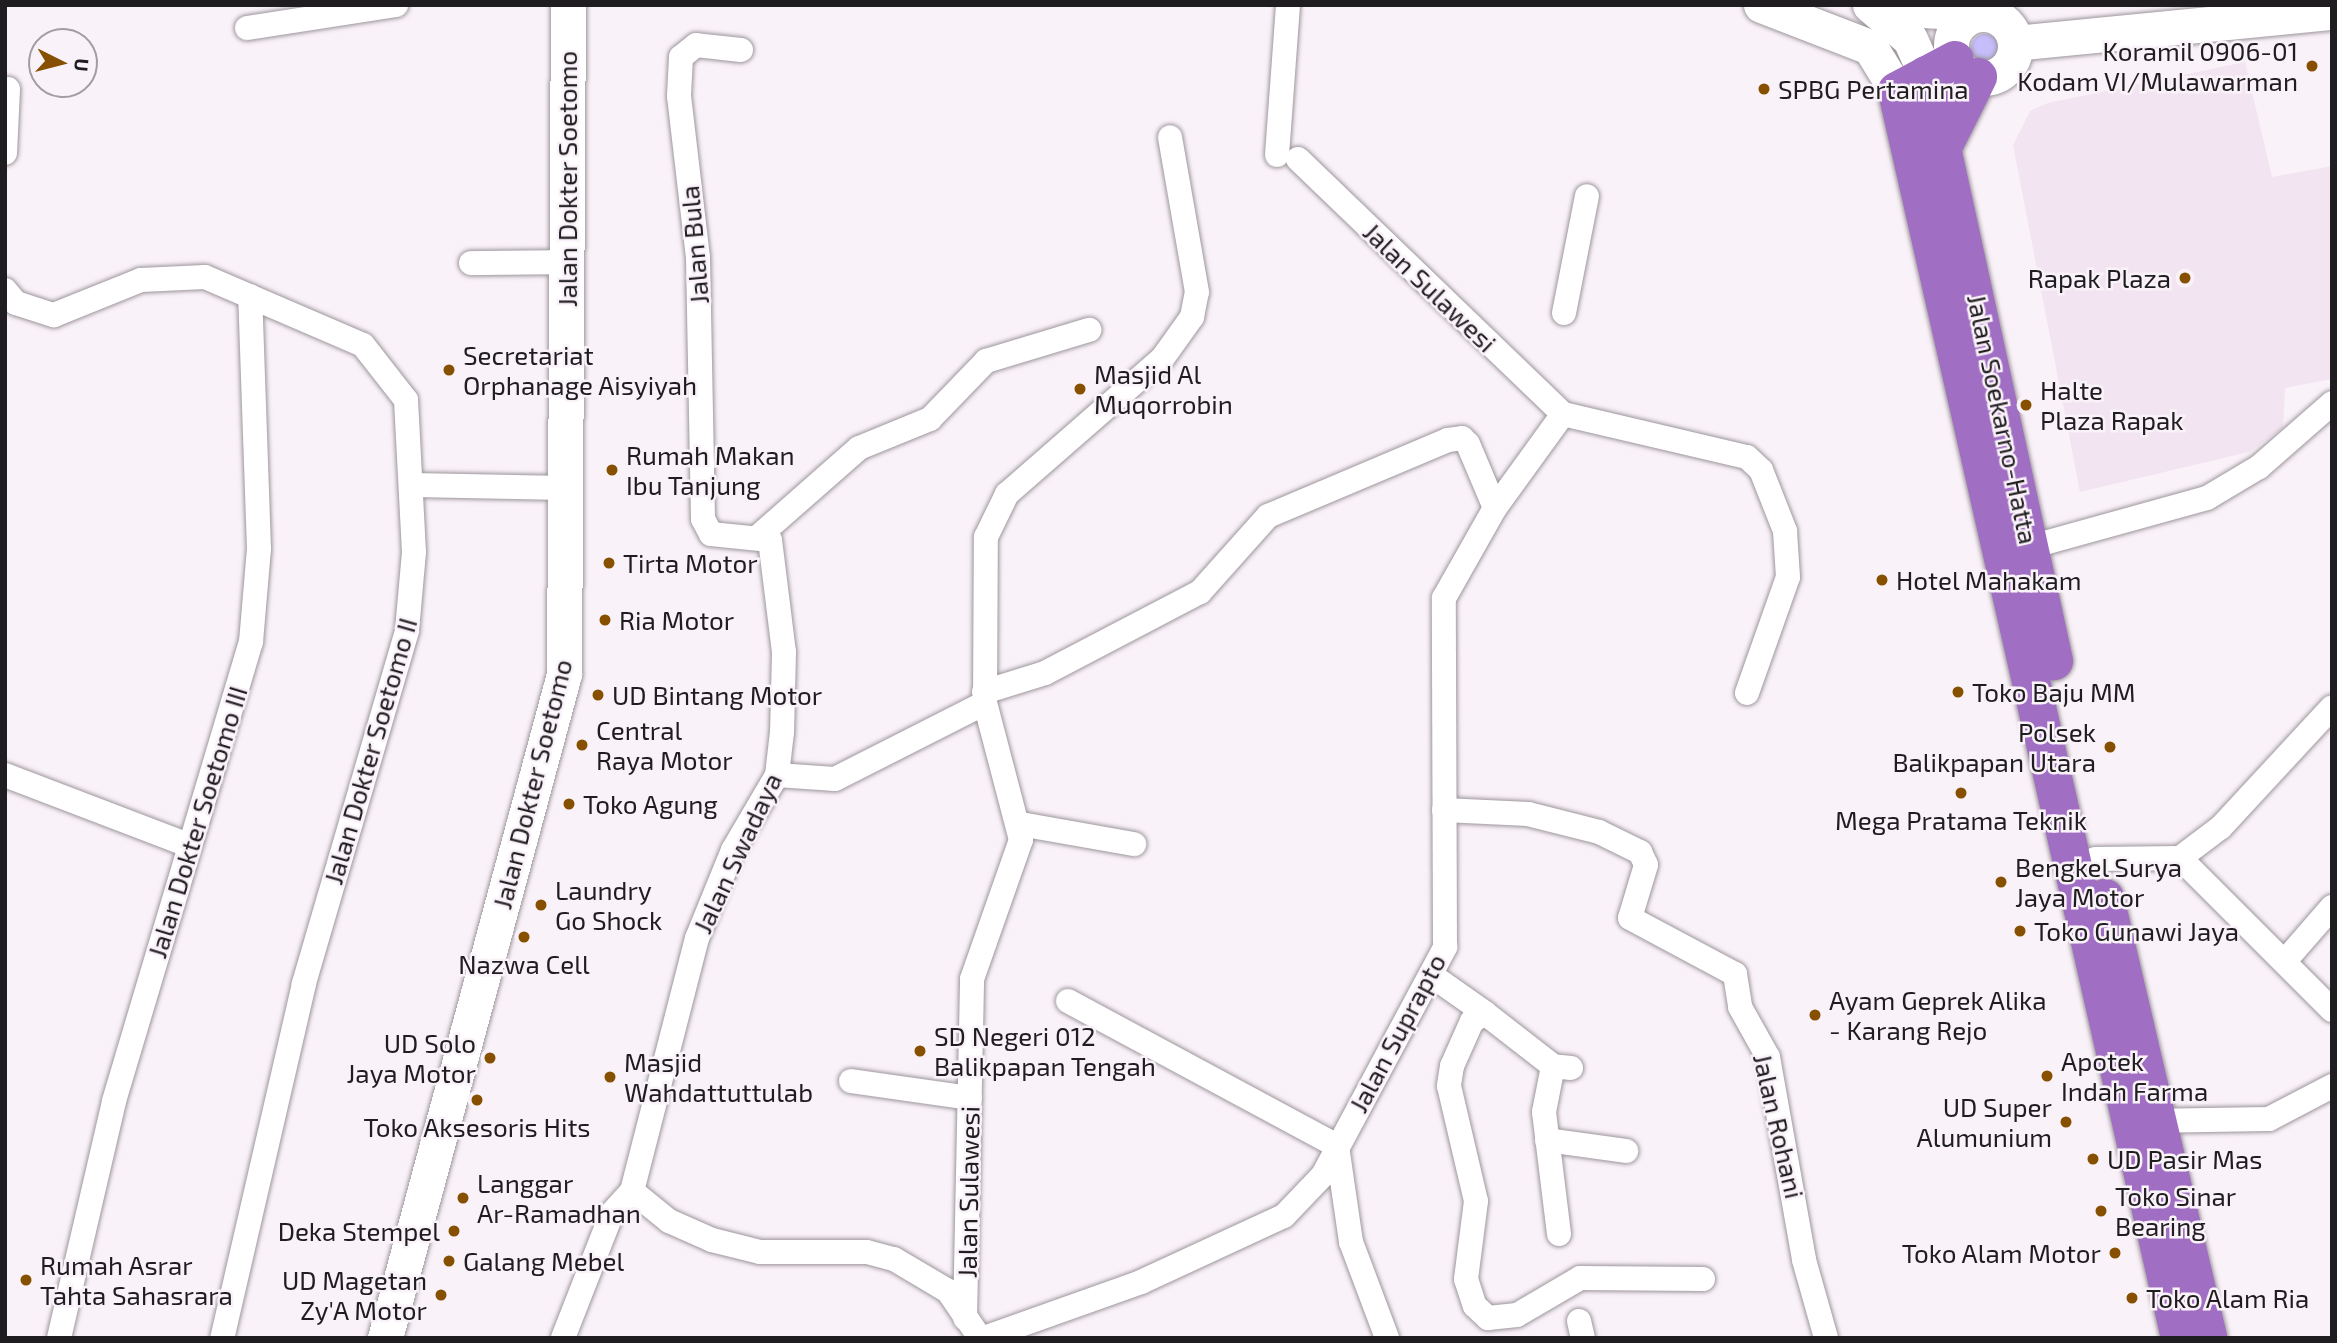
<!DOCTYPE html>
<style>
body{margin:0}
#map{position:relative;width:2337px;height:1343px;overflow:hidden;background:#faf2f9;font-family:"Exo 2",sans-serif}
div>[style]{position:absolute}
.built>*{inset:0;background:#f2e4f0}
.water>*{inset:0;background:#c6bdfb}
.round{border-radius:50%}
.roads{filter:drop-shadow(0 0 2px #9d969c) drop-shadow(0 0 2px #9d969c)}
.street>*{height:24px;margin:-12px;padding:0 12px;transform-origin:12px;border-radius:12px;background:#fff}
.secondary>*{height:35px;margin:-17.5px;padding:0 17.5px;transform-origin:17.5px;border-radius:17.5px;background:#fff}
.secondary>.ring{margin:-17.5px;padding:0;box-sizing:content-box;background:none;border:35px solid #fff;border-radius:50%}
.highway>*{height:38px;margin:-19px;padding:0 19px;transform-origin:19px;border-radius:19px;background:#a06ec2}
.dots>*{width:19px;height:19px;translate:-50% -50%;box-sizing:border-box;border:4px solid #faf2f9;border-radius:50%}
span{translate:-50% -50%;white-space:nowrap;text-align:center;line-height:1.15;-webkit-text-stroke:5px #faf2f9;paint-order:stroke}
.poi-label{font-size:26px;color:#1f1d1f}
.right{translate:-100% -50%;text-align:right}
.left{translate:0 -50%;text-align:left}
.street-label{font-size:26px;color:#1f1d1f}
.frame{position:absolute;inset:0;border:7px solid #1f1d1f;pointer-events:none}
.north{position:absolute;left:28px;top:28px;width:70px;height:70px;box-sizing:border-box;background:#faf2f9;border:2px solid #a29da2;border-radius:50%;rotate:96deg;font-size:19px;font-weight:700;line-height:28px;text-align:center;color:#1f1d1f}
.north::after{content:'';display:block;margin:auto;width:24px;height:32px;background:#875000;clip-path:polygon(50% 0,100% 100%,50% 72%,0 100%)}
</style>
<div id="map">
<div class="built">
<div style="clip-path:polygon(2245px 62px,2272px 177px,2332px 166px,2332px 379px,2285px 388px,2283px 428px,2249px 452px,2080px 492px,2013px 145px,2030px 111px,2048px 103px)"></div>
</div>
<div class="water">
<div class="round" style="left:1971px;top:34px;width:28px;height:28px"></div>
</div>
<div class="roads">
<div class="street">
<div style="left:247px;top:28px;width:151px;rotate:-8.8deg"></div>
<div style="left:741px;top:50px;width:45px;rotate:-173.7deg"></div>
<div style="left:696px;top:45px;width:19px;rotate:141deg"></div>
<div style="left:681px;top:57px;width:39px;rotate:93deg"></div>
<div style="left:679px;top:96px;width:163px;rotate:83.3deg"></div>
<div style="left:698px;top:258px;width:261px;rotate:88.9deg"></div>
<div style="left:703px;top:519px;width:17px;rotate:62deg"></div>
<div style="left:711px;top:534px;width:59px;rotate:5.8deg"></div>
<div style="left:770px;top:540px;width:113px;rotate:82.9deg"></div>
<div style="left:784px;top:652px;width:80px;rotate:91.4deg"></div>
<div style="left:782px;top:732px;width:43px;rotate:96.6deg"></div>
<div style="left:777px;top:775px;width:87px;rotate:120.4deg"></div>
<div style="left:733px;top:850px;width:95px;rotate:112.2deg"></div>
<div style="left:697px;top:938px;width:261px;rotate:104.4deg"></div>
<div style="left:632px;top:1191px;width:48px;rotate:39deg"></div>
<div style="left:669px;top:1221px;width:47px;rotate:23.8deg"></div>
<div style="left:712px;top:1240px;width:49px;rotate:14deg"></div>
<div style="left:760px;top:1252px;width:107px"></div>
<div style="left:867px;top:1252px;width:28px;rotate:15deg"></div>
<div style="left:894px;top:1259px;width:63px;rotate:30.7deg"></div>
<div style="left:948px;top:1291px;width:57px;rotate:55.8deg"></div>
<div style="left:5px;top:153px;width:64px;rotate:-87.3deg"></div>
<div style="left:1277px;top:155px;width:150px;rotate:-85.8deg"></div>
<div style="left:1298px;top:159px;width:368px;rotate:43.9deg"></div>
<div style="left:1563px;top:414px;width:189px;rotate:13.2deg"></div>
<div style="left:1747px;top:457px;width:19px;rotate:43deg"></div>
<div style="left:1761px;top:470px;width:66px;rotate:68.5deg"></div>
<div style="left:1785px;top:531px;width:46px;rotate:86.3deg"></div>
<div style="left:1788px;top:577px;width:123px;rotate:109.5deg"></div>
<div style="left:471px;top:263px;width:95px;rotate:-0.6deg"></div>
<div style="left:5px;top:290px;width:17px;rotate:50deg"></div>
<div style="left:16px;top:303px;width:40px;rotate:18deg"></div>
<div style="left:54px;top:315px;width:94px;rotate:-21.9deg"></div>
<div style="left:141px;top:280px;width:64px;rotate:-2.7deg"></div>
<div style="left:205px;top:277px;width:172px;rotate:23.3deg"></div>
<div style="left:363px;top:345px;width:70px;rotate:52deg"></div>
<div style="left:406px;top:400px;width:152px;rotate:87deg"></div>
<div style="left:414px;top:552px;width:79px;rotate:95.1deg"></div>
<div style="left:407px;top:631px;width:368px;rotate:106.3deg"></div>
<div style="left:304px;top:984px;width:363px;rotate:103deg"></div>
<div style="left:1564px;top:313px;width:119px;rotate:-78.9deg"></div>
<div style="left:413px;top:485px;width:152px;rotate:1.1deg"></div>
<div style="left:760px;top:535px;width:132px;rotate:-41.3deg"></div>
<div style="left:859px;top:448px;width:77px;rotate:-22.2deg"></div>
<div style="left:930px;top:419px;width:81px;rotate:-46deg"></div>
<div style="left:986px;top:361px;width:108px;rotate:-16.8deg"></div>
<div style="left:2030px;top:547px;width:184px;rotate:-15.5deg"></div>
<div style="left:2207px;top:498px;width:61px;rotate:-30.8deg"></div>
<div style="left:2259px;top:467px;width:97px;rotate:-41.2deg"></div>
<div style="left:984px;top:692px;width:64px;rotate:-17.3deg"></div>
<div style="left:1045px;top:673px;width:175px;rotate:-27.6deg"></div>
<div style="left:1200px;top:592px;width:102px;rotate:-48.2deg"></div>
<div style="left:1268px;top:516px;width:195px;rotate:-22.9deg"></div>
<div style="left:1448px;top:440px;width:14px;rotate:-8deg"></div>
<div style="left:1462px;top:438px;width:8px;rotate:45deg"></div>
<div style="left:1468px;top:444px;width:69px;rotate:67.1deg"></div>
<div style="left:5px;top:775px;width:196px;rotate:20.9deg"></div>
<div style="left:777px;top:775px;width:58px;rotate:3.9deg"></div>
<div style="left:835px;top:779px;width:168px;rotate:-26.9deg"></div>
<div style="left:1444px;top:810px;width:84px;rotate:2.7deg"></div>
<div style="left:1528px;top:814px;width:73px;rotate:14.2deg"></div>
<div style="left:1599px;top:832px;width:46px;rotate:26deg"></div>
<div style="left:1640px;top:852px;width:14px;rotate:65deg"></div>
<div style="left:1646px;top:865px;width:55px;rotate:106.8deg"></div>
<div style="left:1630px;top:918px;width:119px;rotate:28.1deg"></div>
<div style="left:1735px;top:974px;width:33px;rotate:81deg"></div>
<div style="left:1740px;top:1007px;width:57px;rotate:60.8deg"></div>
<div style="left:1768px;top:1057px;width:206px;rotate:79.9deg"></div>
<div style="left:1804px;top:1260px;width:81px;rotate:74.2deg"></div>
<div style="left:1020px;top:824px;width:116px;rotate:10deg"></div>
<div style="left:2180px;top:858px;width:215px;rotate:45deg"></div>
<div style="left:2095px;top:859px;width:85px;rotate:-0.7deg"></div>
<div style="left:2180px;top:858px;width:51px;rotate:-37.1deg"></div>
<div style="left:2221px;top:827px;width:163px;rotate:-47.2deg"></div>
<div style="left:2285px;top:961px;width:72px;rotate:-49deg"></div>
<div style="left:1431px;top:975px;width:66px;rotate:35.1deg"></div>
<div style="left:1068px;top:1001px;width:306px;rotate:28.3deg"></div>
<div style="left:1337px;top:1146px;width:97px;rotate:81.7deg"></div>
<div style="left:1351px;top:1242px;width:103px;rotate:69.4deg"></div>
<div style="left:1553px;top:1066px;width:47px;rotate:101.1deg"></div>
<div style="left:1544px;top:1112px;width:123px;rotate:83deg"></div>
<div style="left:1571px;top:1068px;width:18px;rotate:-174deg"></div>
<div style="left:1553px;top:1066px;width:86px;rotate:-142.1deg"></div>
<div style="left:1485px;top:1013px;width:15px;rotate:148deg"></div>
<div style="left:1472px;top:1021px;width:49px;rotate:114deg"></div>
<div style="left:1452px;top:1066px;width:20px;rotate:99deg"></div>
<div style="left:1449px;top:1086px;width:118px;rotate:76.8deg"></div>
<div style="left:1476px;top:1201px;width:79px;rotate:97.3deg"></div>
<div style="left:1466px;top:1279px;width:28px;rotate:72deg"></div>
<div style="left:1475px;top:1306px;width:18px;rotate:43deg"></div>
<div style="left:1488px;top:1318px;width:29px;rotate:-6deg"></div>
<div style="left:1517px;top:1315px;width:73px;rotate:-30.4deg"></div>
<div style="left:1580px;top:1278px;width:123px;rotate:0.5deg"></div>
<div style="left:851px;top:1081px;width:120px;rotate:8.1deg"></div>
<div style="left:2146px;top:1121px;width:123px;rotate:-0.9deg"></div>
<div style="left:2269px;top:1119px;width:71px;rotate:-27.6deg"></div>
<div style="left:1547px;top:1140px;width:80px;rotate:7.9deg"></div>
<div style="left:965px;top:1318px;width:339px;rotate:-88.8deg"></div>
<div style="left:972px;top:979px;width:147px;rotate:-70.6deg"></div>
<div style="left:1021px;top:840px;width:142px;rotate:-104.7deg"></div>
<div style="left:985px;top:703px;width:166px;rotate:-89.7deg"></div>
<div style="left:986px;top:537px;width:48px;rotate:-64deg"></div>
<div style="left:1007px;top:494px;width:206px;rotate:-41.1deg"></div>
<div style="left:1162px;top:359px;width:52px;rotate:-54.5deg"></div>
<div style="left:1192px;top:317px;width:25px;rotate:-79deg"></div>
<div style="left:1197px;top:292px;width:157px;rotate:-99.9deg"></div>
<div style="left:1579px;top:1321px;width:17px;rotate:77deg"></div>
<div style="left:59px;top:1338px;width:243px;rotate:-76.9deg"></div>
<div style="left:114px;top:1101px;width:479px;rotate:-73.4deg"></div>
<div style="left:251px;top:642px;width:93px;rotate:-85.1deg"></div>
<div style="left:259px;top:549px;width:253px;rotate:-92deg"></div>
<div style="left:563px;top:1338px;width:134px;rotate:-68.6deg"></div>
<div style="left:612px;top:1213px;width:30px;rotate:-48deg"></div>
<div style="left:984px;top:1338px;width:167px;rotate:-19.6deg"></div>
<div style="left:1141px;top:1282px;width:157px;rotate:-24.8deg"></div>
<div style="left:1284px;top:1216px;width:57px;rotate:-46.4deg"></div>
<div style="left:1323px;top:1175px;width:259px;rotate:-61.8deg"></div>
<div style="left:1445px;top:947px;width:349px;rotate:-90.2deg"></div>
<div style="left:1444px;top:598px;width:103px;rotate:-60.5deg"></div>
<div style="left:1495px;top:508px;width:116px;rotate:-54.1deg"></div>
</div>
<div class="secondary">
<div style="left:1761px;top:5px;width:117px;rotate:21.1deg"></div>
<div style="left:1870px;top:47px;width:52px;rotate:58.5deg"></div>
<div style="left:1870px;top:5px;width:52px;rotate:40.4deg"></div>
<div style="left:1910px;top:39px;width:39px;rotate:66deg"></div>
<div style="left:1873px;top:7px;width:113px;rotate:3.5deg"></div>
<div class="ring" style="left:1951px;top:14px;width:29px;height:29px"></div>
<div style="left:2015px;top:43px;width:319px;rotate:-5.6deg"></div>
<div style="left:385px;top:1338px;width:688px;rotate:-74.91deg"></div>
<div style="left:564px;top:674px;width:669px;rotate:-89.66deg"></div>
</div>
<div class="highway">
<div style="left:1955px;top:60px;width:66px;rotate:151.9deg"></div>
<div style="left:1897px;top:91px;width:1279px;rotate:77.21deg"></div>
<div style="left:1926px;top:75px;width:600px;rotate:77.68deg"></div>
<div style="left:1945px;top:143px;width:74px;rotate:-63.4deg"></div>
<div style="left:2105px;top:898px;width:452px;rotate:76.8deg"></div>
</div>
</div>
<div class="dots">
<div style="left:2312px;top:66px;background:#875000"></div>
<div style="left:1764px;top:89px;background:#875000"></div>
<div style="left:2185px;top:278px;background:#875000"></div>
<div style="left:449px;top:370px;background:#875000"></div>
<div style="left:1080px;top:389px;background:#875000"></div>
<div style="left:2026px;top:405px;background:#875000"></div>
<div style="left:612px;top:470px;background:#875000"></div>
<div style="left:609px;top:563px;background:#875000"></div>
<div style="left:1882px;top:580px;background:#875000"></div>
<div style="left:605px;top:620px;background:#875000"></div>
<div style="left:1958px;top:692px;background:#875000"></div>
<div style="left:598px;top:695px;background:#875000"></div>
<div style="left:582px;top:745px;background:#875000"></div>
<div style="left:2110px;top:747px;background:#875000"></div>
<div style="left:1961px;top:793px;background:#875000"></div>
<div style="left:569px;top:804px;background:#875000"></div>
<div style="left:2001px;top:882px;background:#875000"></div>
<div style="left:541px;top:905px;background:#875000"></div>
<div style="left:2020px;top:931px;background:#875000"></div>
<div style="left:524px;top:937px;background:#875000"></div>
<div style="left:1815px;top:1015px;background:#875000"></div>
<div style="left:920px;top:1051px;background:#875000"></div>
<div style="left:490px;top:1058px;background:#875000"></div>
<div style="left:2047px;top:1076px;background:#875000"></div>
<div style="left:610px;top:1077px;background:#875000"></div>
<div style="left:477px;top:1100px;background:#875000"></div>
<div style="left:2066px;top:1122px;background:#875000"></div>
<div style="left:2093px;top:1159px;background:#875000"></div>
<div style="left:463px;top:1198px;background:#875000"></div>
<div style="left:2101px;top:1211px;background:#875000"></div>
<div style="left:454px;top:1231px;background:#875000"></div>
<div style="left:2115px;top:1253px;background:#875000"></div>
<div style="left:449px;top:1261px;background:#875000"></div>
<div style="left:26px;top:1280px;background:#875000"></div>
<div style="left:441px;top:1295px;background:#875000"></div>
<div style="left:2132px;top:1298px;background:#875000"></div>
</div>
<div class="poi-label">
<span class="right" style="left:2298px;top:66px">Koramil 0906-01<br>Kodam VI/Mulawarman</span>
<span class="left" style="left:1778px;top:89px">SPBG Pertamina</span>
<span class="right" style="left:2171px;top:278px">Rapak Plaza</span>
<span class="left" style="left:463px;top:370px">Secretariat<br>Orphanage Aisyiyah</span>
<span class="left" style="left:1094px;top:389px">Masjid Al<br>Muqorrobin</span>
<span class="left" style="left:2040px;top:405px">Halte<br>Plaza Rapak</span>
<span class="left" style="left:626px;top:470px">Rumah Makan<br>Ibu Tanjung</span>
<span class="left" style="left:623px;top:563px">Tirta Motor</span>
<span class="left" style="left:1896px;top:580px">Hotel Mahakam</span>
<span class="left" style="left:619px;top:620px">Ria Motor</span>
<span class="left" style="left:1972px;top:692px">Toko Baju MM</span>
<span class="left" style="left:612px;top:695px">UD Bintang Motor</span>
<span class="left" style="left:596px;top:745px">Central<br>Raya Motor</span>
<span class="right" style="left:2096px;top:747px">Polsek<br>Balikpapan Utara</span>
<span class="left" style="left:583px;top:804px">Toko Agung</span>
<span style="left:1961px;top:820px">Mega Pratama Teknik</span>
<span class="left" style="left:2015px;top:882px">Bengkel Surya<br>Jaya Motor</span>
<span class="left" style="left:555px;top:905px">Laundry<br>Go Shock</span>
<span class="left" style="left:2034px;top:931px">Toko Gunawi Jaya</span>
<span style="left:524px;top:964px">Nazwa Cell</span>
<span class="left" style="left:1829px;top:1015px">Ayam Geprek Alika<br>- Karang Rejo</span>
<span class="left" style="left:934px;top:1051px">SD Negeri 012<br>Balikpapan Tengah</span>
<span class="right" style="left:476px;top:1058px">UD Solo<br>Jaya Motor</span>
<span class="left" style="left:2061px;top:1076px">Apotek<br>Indah Farma</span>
<span class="left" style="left:624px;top:1077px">Masjid<br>Wahdattuttulab</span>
<span class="right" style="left:2052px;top:1122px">UD Super<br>Alumunium</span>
<span style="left:477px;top:1127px">Toko Aksesoris Hits</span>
<span class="left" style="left:2107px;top:1159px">UD Pasir Mas</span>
<span class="left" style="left:477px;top:1198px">Langgar<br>Ar-Ramadhan</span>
<span class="left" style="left:2115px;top:1211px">Toko Sinar<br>Bearing</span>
<span class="right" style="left:440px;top:1231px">Deka Stempel</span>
<span class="right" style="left:2101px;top:1253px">Toko Alam Motor</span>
<span class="left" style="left:463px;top:1261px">Galang Mebel</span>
<span class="left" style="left:40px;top:1280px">Rumah Asrar<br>Tahta Sahasrara</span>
<span class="right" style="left:427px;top:1295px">UD Magetan<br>Zy'A Motor</span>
<span class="left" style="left:2146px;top:1298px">Toko Alam Ria</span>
</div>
<div class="street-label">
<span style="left:567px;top:179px;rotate:-90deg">Jalan Dokter Soetomo</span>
<span style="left:694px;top:245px;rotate:-95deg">Jalan Bula</span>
<span style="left:1430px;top:287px;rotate:44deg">Jalan Sulawesi</span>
<span style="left:2003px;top:419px;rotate:78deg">Jalan Soekarno-Hatta</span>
<span style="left:370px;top:751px;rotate:-74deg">Jalan Dokter Soetomo II</span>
<span style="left:532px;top:784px;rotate:-76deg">Jalan Dokter Soetomo</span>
<span style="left:197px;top:822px;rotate:-73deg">Jalan Dokter Soetomo III</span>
<span style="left:737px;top:853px;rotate:-65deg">Jalan Swadaya</span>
<span style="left:1397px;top:1033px;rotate:-62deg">Jalan Suprapto</span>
<span style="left:1779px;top:1126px;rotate:77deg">Jalan Rohani</span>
<span style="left:968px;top:1192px;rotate:-89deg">Jalan Sulawesi</span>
</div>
<div class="frame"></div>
<div class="north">U</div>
</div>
